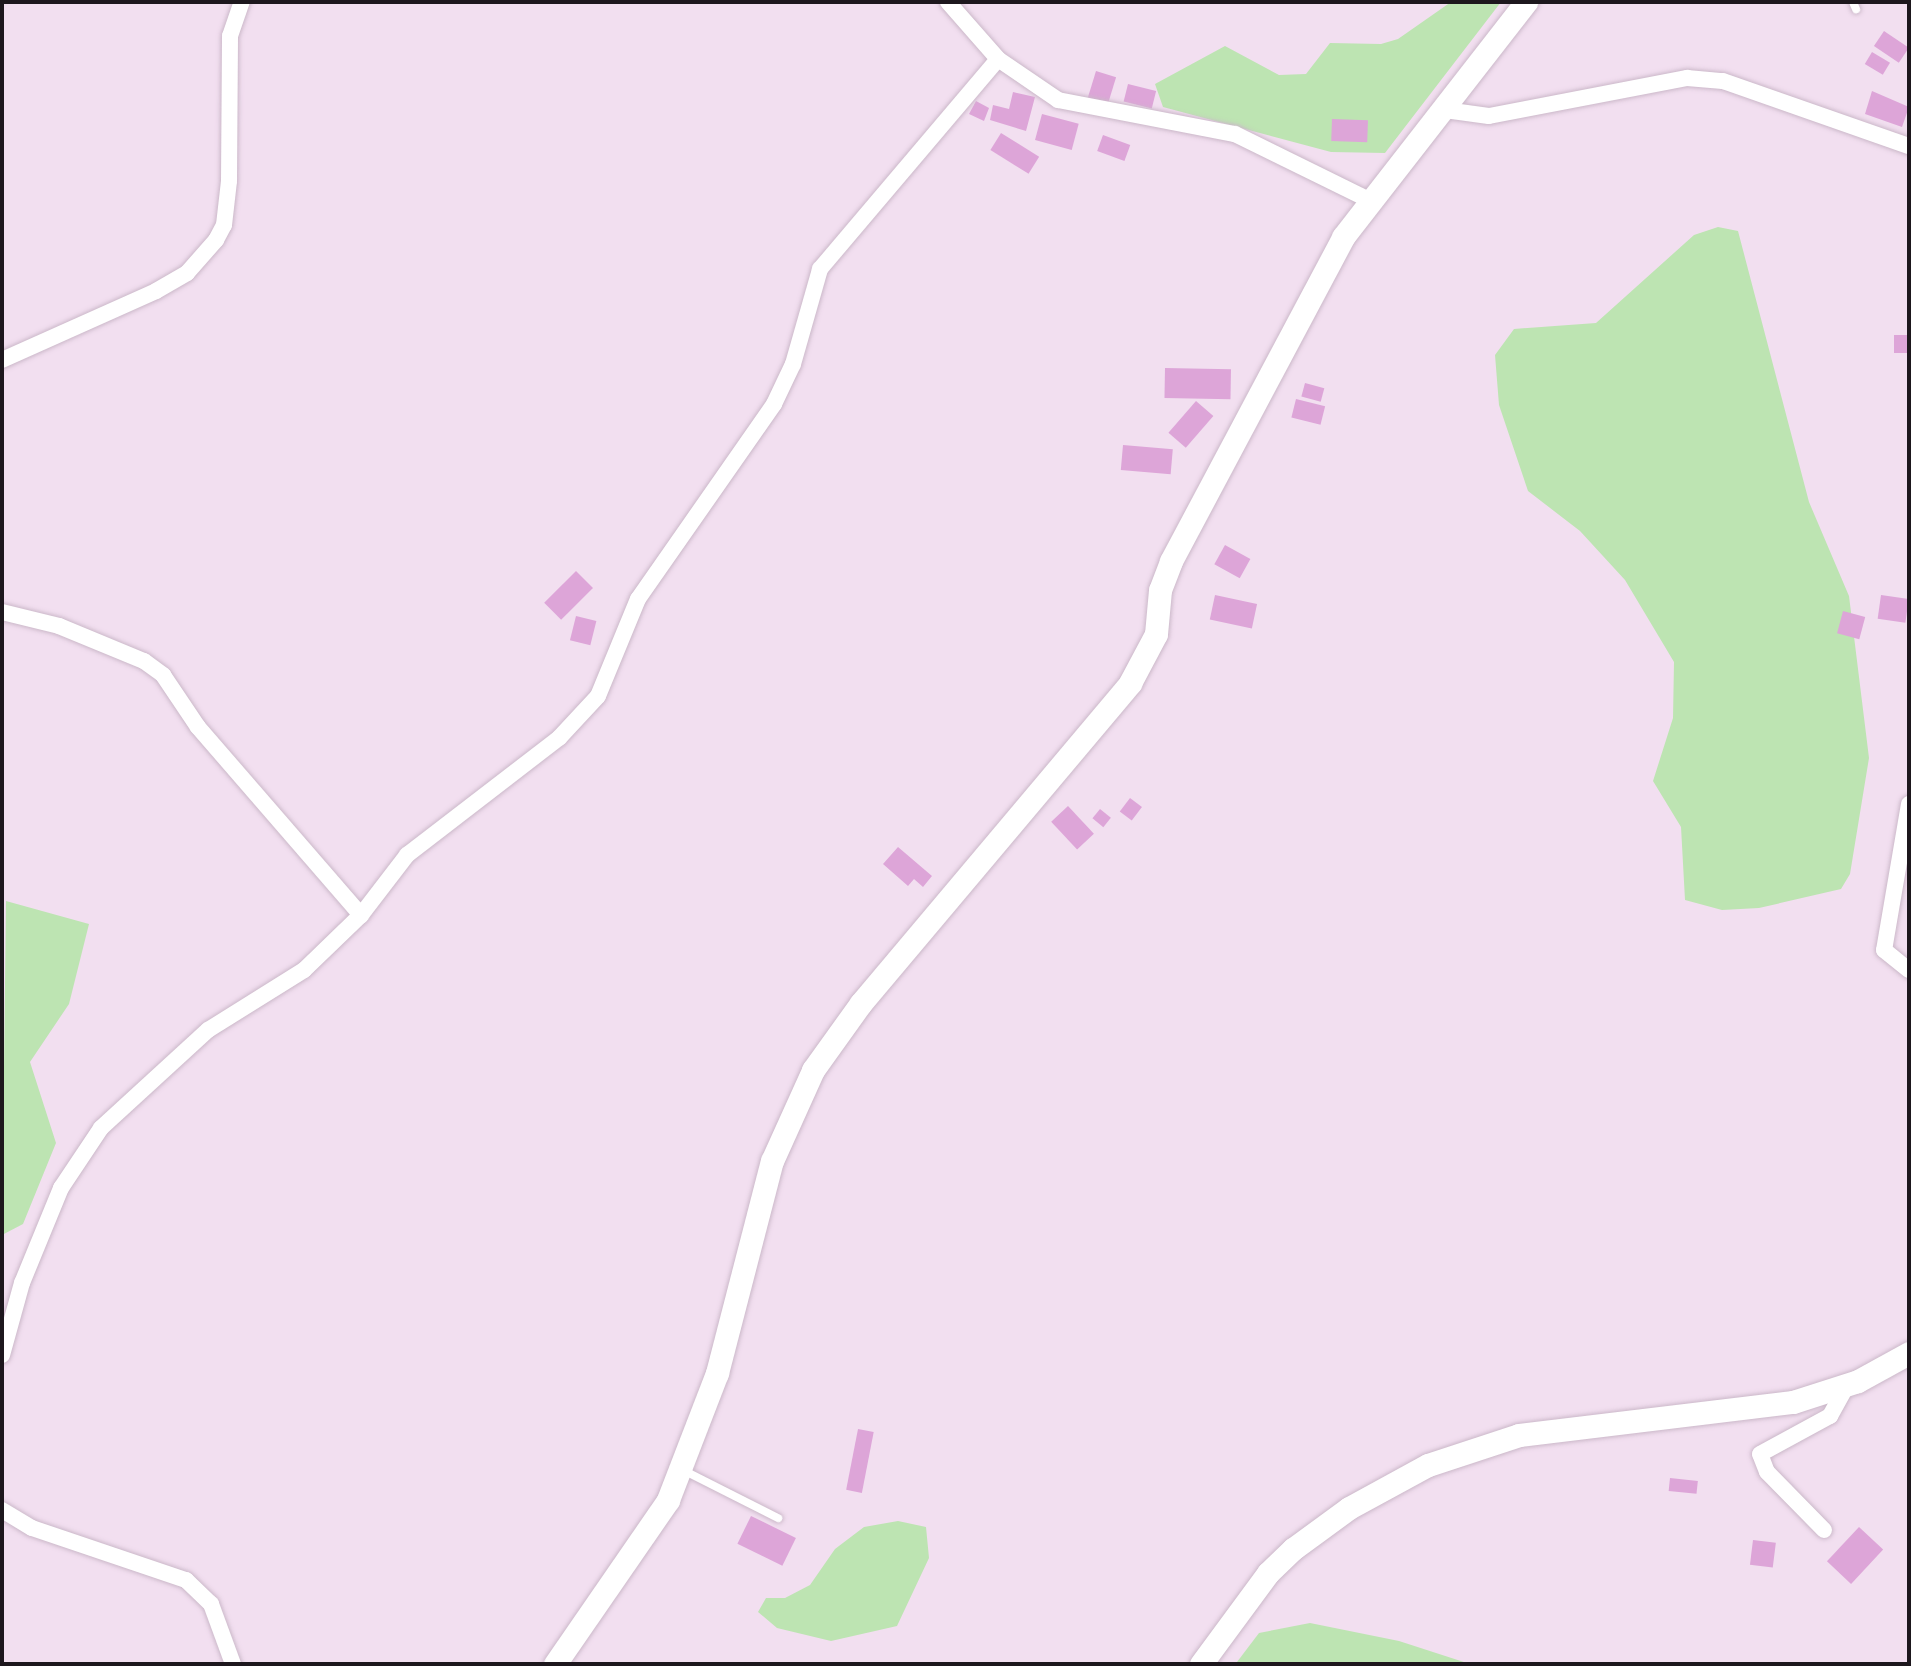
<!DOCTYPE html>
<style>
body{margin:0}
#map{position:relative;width:1911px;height:1666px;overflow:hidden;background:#f2dff0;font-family:Manrope,sans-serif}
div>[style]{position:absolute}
.green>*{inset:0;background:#bde4b2}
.building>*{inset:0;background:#dda5d8;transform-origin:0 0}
.roads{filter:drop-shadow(0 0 2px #cbb8c9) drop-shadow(0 0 2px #cbb8c9)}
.lane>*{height:8px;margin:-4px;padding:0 4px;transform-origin:4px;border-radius:4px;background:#fff}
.street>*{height:16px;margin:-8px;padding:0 8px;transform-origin:8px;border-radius:8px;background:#fff}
.secondary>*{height:23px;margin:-11.5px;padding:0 11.5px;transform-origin:11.5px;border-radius:11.5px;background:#fff}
span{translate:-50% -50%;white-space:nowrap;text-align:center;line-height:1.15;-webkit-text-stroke:5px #fdedfb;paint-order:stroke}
.frame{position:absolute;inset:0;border:4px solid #1d171d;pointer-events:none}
</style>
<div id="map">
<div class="green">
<div style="clip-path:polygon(1451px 2px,1501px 2px,1385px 153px,1331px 152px,1163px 107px,1155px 84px,1225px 46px,1279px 75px,1306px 74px,1330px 43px,1381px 44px,1398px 39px)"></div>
<div style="clip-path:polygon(1718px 227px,1738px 231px,1809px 502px,1849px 596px,1869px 758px,1850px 874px,1841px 889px,1759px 908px,1722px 910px,1685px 900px,1681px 827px,1653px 781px,1673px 718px,1674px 662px,1625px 580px,1580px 531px,1528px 491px,1499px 405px,1495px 355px,1514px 329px,1596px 323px,1694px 235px)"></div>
<div style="clip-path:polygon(6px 901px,89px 924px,69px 1004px,30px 1062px,56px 1143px,23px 1224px,2px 1235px)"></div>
<div style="clip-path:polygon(898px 1521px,926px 1527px,929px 1558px,897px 1626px,831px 1641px,777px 1628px,758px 1612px,766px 1598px,785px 1598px,810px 1585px,835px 1549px,864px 1527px)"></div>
<div style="clip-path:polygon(1310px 1623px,1399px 1641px,1470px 1664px,1237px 1662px,1259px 1633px)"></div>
</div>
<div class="building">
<div style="left:1884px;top:31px;width:30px;height:18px;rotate:34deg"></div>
<div style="left:1872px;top:52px;width:21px;height:14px;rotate:31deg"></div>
<div style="left:1096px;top:71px;width:21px;height:28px;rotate:17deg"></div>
<div style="left:1128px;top:84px;width:29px;height:18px;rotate:14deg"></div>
<div style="clip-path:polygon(1872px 91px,1909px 107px,1902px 127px,1865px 114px)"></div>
<div style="clip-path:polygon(1013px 92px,1035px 97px,1026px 131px,990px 120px,993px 105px,1009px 109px)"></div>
<div style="clip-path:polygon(976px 101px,989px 108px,984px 121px,969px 114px)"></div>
<div style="left:1042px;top:114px;width:38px;height:27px;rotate:15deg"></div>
<div style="left:1332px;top:119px;width:36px;height:22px;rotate:2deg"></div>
<div style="left:1001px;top:133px;width:45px;height:20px;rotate:32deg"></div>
<div style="left:1103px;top:135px;width:29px;height:17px;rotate:20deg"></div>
<div style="left:1894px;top:335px;width:15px;height:18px"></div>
<div style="left:1165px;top:368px;width:66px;height:30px;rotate:1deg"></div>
<div style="left:1305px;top:383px;width:20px;height:14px;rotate:15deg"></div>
<div style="left:1296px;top:399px;width:30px;height:19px;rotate:14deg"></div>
<div style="left:1196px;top:401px;width:23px;height:42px;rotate:41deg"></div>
<div style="left:1123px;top:445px;width:50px;height:25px;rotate:5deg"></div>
<div style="left:1225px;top:545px;width:29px;height:22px;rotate:29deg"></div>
<div style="left:576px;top:571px;width:24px;height:45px;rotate:45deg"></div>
<div style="left:1215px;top:595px;width:43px;height:25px;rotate:12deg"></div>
<div style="left:1881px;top:595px;width:28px;height:24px;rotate:8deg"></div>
<div style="left:1843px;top:611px;width:23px;height:23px;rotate:15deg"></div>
<div style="left:576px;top:616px;width:21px;height:25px;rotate:14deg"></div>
<div style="left:1130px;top:798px;width:15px;height:17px;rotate:37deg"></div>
<div style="left:1068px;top:806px;width:38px;height:23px;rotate:47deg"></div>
<div style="left:1100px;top:809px;width:14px;height:12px;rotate:39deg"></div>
<div style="clip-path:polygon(898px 847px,932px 876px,923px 887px,914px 879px,908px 886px,883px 864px)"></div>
<div style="left:858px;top:1429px;width:16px;height:62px;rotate:11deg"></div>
<div style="left:1670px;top:1478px;width:28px;height:13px;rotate:6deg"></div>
<div style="left:751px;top:1516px;width:50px;height:31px;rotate:26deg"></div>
<div style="left:1859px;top:1527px;width:33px;height:47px;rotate:43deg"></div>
<div style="left:1753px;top:1540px;width:23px;height:25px;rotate:7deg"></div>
</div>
<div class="roads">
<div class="lane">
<div style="left:1853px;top:2px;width:8px;rotate:67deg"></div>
<div style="left:681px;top:1469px;width:109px;rotate:26.8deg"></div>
</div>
<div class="street">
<div style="left:948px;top:2px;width:76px;rotate:48.7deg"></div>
<div style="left:998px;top:59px;width:73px;rotate:34.3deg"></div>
<div style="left:1058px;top:100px;width:180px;rotate:10.9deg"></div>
<div style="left:1235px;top:134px;width:152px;rotate:26.2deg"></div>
<div style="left:1445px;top:110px;width:44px;rotate:7.8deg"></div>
<div style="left:1489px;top:116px;width:202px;rotate:-10.9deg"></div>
<div style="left:1687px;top:78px;width:36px;rotate:5deg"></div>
<div style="left:1723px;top:81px;width:197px;rotate:19.3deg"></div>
<div style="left:2px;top:360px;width:169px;rotate:-24.1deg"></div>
<div style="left:156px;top:291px;width:36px;rotate:-30deg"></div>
<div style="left:187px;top:273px;width:44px;rotate:-48.7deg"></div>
<div style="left:216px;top:240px;width:17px;rotate:-62deg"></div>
<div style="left:224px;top:225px;width:44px;rotate:-83.5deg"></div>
<div style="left:229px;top:181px;width:145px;rotate:-89.6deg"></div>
<div style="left:230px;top:36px;width:36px;rotate:-71deg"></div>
<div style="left:2px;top:612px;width:59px;rotate:13.8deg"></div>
<div style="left:59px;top:626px;width:92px;rotate:22.4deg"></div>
<div style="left:144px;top:661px;width:24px;rotate:36deg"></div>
<div style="left:163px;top:675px;width:63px;rotate:56.1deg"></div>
<div style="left:198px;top:727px;width:249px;rotate:49.1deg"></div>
<div style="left:1909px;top:804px;width:148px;rotate:99.7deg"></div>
<div style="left:1884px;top:950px;width:32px;rotate:39deg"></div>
<div style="left:2px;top:1355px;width:75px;rotate:-74.5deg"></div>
<div style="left:22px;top:1283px;width:103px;rotate:-67.7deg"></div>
<div style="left:61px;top:1188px;width:72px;rotate:-56.3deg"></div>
<div style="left:101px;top:1128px;width:145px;rotate:-42.5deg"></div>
<div style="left:208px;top:1030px;width:113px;rotate:-32deg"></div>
<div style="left:304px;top:970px;width:79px;rotate:-44deg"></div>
<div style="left:361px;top:915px;width:76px;rotate:-52.5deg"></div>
<div style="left:407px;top:855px;width:192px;rotate:-37.6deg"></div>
<div style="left:559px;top:738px;width:57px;rotate:-47.1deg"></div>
<div style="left:598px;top:696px;width:105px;rotate:-67.6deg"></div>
<div style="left:638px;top:599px;width:238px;rotate:-55.1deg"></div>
<div style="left:774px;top:404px;width:44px;rotate:-64.6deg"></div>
<div style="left:793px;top:364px;width:99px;rotate:-74.1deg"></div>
<div style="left:820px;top:269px;width:275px;rotate:-49.7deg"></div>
<div style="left:2px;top:1510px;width:35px;rotate:31deg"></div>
<div style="left:32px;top:1528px;width:163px;rotate:18.7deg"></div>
<div style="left:186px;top:1580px;width:35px;rotate:44deg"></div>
<div style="left:211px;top:1604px;width:64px;rotate:69.9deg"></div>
<div style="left:1824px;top:1530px;width:81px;rotate:-134.5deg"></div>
<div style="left:1767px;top:1472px;width:19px;rotate:-111deg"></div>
<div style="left:1760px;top:1454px;width:80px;rotate:-28.5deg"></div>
<div style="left:1830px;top:1416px;width:37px;rotate:-61deg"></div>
</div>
<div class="secondary">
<div style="left:555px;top:1664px;width:199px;rotate:-55.4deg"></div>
<div style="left:668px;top:1500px;width:136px;rotate:-68.9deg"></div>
<div style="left:717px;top:1373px;width:219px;rotate:-75.5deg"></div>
<div style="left:772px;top:1161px;width:100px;rotate:-65.7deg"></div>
<div style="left:813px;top:1070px;width:82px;rotate:-54.4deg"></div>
<div style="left:861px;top:1003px;width:418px;rotate:-49.9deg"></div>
<div style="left:1130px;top:683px;width:55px;rotate:-62deg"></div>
<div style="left:1156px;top:634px;width:44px;rotate:-84.8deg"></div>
<div style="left:1160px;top:590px;width:31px;rotate:-69deg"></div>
<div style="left:1171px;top:561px;width:367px;rotate:-62deg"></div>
<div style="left:1343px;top:237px;width:298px;rotate:-52.1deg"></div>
<div style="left:1201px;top:1664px;width:113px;rotate:-53.6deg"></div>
<div style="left:1268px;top:1573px;width:35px;rotate:-44deg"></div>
<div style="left:1293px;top:1549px;width:69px;rotate:-36.2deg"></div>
<div style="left:1349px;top:1508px;width:90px;rotate:-28.6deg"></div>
<div style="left:1428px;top:1465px;width:96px;rotate:-18.2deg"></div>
<div style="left:1519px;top:1435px;width:276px;rotate:-6.9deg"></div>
<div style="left:1793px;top:1402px;width:68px;rotate:-17.9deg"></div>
<div style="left:1858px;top:1381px;width:58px;rotate:-28.8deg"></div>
</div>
</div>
<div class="frame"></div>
</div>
